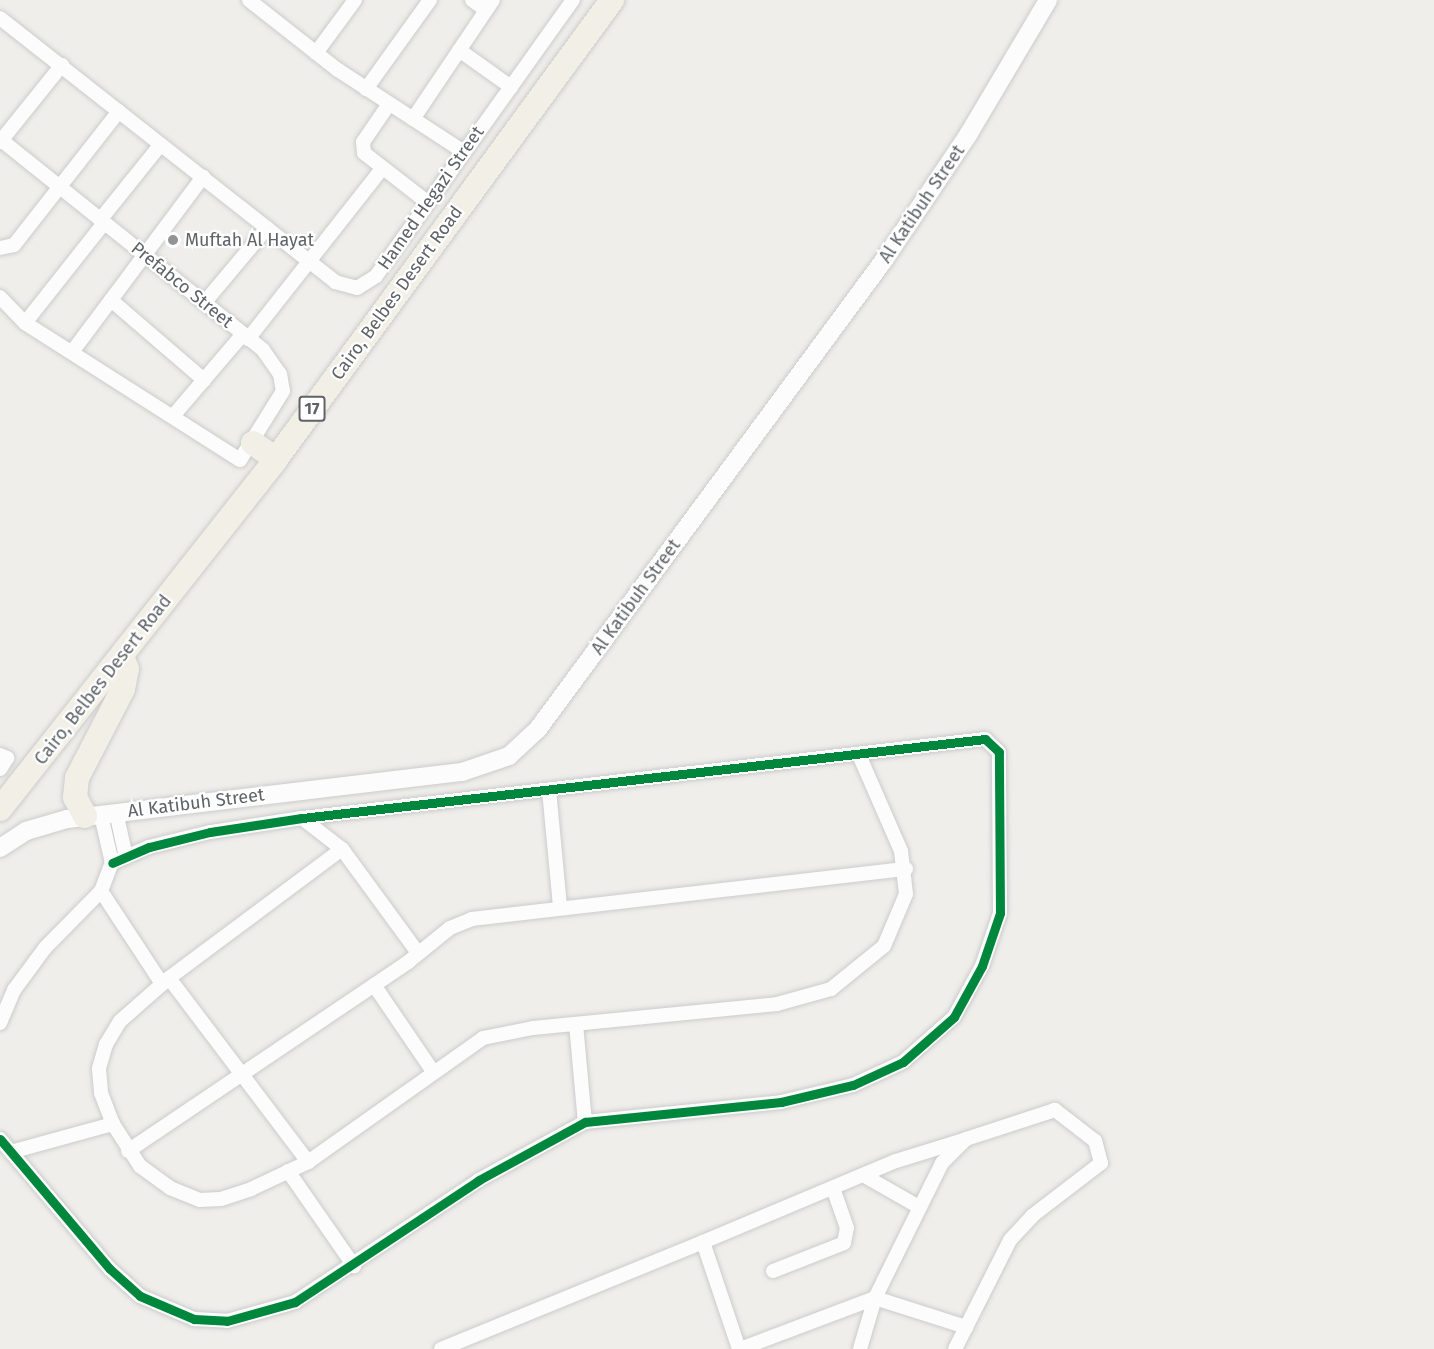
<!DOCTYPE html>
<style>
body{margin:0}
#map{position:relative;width:1434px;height:1349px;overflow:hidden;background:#efeeea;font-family:"Fira Sans",sans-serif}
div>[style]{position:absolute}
.roads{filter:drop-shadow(0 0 2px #cbcccc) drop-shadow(0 0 2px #cbcccc)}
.minor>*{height:14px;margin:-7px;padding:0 7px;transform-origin:7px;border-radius:7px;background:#fdfcfc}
.tertiary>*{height:18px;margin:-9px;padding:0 9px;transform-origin:9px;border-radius:9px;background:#fdfcfc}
.trunk>*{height:24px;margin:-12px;padding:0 12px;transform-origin:12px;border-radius:12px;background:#f2f0e6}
.cycleway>*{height:9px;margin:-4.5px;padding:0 4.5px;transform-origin:4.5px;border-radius:4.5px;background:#00873e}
.dots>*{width:16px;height:16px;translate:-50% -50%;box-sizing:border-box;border:3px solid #fff;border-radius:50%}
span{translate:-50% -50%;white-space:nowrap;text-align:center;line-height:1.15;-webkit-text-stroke:4.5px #fff;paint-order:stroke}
.shield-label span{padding:2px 4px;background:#fff;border:2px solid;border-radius:4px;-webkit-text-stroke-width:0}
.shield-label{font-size:16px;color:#5f6368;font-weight:700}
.street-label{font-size:18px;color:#5f6368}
.poi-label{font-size:18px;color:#5f6368}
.left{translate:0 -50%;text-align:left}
</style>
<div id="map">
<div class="roads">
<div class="minor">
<div style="left:249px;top:0;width:113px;rotate:38.2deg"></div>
<div style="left:338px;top:70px;width:150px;rotate:33.1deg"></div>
<div style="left:472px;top:0;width:17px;rotate:36deg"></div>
<div style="left:0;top:18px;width:427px;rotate:38.2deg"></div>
<div style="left:335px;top:282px;width:23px;rotate:15deg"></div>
<div style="left:357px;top:288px;width:22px;rotate:-32deg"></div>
<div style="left:376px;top:276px;width:339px;rotate:-54.5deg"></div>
<div style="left:459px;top:50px;width:64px;rotate:35.4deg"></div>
<div style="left:316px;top:53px;width:66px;rotate:-53.7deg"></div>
<div style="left:366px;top:89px;width:110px;rotate:-54.3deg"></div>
<div style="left:389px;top:104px;width:46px;rotate:124.4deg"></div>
<div style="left:363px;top:142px;width:11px;rotate:85deg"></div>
<div style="left:364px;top:153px;width:80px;rotate:37.9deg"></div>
<div style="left:413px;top:119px;width:143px;rotate:-56.1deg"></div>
<div style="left:0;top:139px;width:337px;rotate:38.7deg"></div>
<div style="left:263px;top:350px;width:29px;rotate:55deg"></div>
<div style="left:280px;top:374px;width:17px;rotate:80deg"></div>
<div style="left:283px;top:391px;width:81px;rotate:121.9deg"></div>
<div style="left:240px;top:460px;width:255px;rotate:-147.5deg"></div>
<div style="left:25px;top:323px;width:36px;rotate:-134deg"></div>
<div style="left:0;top:142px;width:99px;rotate:-51.2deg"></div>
<div style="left:100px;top:220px;width:97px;rotate:-51.2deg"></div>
<div style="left:0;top:248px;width:14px;rotate:-12deg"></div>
<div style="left:14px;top:245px;width:170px;rotate:-51.9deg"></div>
<div style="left:111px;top:300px;width:123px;rotate:40.7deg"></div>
<div style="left:204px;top:303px;width:98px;rotate:-50deg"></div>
<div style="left:25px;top:323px;width:127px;rotate:-51.7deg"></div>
<div style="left:248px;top:339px;width:216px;rotate:-51.8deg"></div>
<div style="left:72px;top:352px;width:219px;rotate:-53.2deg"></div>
<div style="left:173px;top:416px;width:108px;rotate:-49.5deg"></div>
<div style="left:0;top:755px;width:8px;rotate:23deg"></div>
<div style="left:7px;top:758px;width:13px;rotate:122deg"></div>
<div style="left:549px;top:790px;width:117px;rotate:84.6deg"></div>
<div style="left:116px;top:812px;width:46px;rotate:77.5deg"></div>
<div style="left:302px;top:818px;width:51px;rotate:37.8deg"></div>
<div style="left:342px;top:849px;width:129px;rotate:53.8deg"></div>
<div style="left:342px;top:849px;width:216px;rotate:143.3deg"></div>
<div style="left:169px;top:978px;width:65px;rotate:138.7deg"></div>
<div style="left:120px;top:1021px;width:27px;rotate:121deg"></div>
<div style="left:106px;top:1044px;width:26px;rotate:106deg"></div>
<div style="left:99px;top:1069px;width:24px;rotate:85deg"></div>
<div style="left:101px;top:1093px;width:33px;rotate:69deg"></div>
<div style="left:113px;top:1124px;width:50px;rotate:57.3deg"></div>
<div style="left:140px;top:1166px;width:37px;rotate:36deg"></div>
<div style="left:170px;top:1188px;width:32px;rotate:22deg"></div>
<div style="left:200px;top:1200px;width:21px;rotate:-3deg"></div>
<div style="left:221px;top:1199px;width:32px;rotate:-18deg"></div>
<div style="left:251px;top:1189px;width:63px;rotate:-25.3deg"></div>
<div style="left:308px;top:1162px;width:214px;rotate:-35.3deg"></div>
<div style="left:483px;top:1038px;width:51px;rotate:-11.3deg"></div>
<div style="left:533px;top:1028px;width:245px;rotate:-5.6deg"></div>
<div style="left:777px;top:1004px;width:56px;rotate:-15.5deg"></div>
<div style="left:831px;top:989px;width:68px;rotate:-39.1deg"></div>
<div style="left:884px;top:946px;width:56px;rotate:-67.1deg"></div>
<div style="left:906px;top:894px;width:43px;rotate:-96.6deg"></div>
<div style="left:901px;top:851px;width:105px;rotate:-113.6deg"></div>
<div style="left:101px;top:891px;width:111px;rotate:56.7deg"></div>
<div style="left:169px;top:978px;width:231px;rotate:52.9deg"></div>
<div style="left:374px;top:985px;width:103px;rotate:55.7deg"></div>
<div style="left:0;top:1023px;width:36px;rotate:-67deg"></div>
<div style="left:14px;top:990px;width:52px;rotate:-53.6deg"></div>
<div style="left:45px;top:948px;width:80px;rotate:-45.5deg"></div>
<div style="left:101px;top:891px;width:30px;rotate:-69deg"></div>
<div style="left:112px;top:863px;width:49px;rotate:-102.9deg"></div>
<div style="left:576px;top:1024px;width:98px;rotate:84.8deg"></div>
<div style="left:0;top:1139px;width:170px;rotate:49.8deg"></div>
<div style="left:110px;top:1269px;width:40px;rotate:42deg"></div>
<div style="left:140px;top:1296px;width:59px;rotate:23.1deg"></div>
<div style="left:194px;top:1319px;width:33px;rotate:3deg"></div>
<div style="left:227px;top:1321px;width:71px;rotate:-15.6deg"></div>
<div style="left:295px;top:1302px;width:221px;rotate:-33.5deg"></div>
<div style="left:479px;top:1180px;width:121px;rotate:-28.7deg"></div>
<div style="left:585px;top:1122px;width:197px;rotate:-5.8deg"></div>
<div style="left:781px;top:1102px;width:74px;rotate:-13.3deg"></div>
<div style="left:853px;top:1085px;width:55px;rotate:-24.7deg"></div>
<div style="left:903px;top:1062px;width:68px;rotate:-41.4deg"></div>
<div style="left:954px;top:1017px;width:58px;rotate:-61.2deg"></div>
<div style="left:982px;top:966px;width:56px;rotate:-71.2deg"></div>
<div style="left:1000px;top:913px;width:161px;rotate:-90.4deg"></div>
<div style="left:999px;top:752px;width:19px;rotate:-137deg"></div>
<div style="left:985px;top:739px;width:688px;rotate:173.4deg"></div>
<div style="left:302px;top:818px;width:93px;rotate:171.3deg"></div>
<div style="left:210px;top:832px;width:63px;rotate:166.2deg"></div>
<div style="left:149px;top:847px;width:40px;rotate:156.6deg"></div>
<div style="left:128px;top:1151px;width:338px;rotate:-34deg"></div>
<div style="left:408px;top:962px;width:54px;rotate:-39deg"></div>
<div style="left:450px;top:928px;width:24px;rotate:-22deg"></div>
<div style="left:472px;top:919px;width:437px;rotate:-6.6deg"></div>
<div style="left:11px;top:1152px;width:106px;rotate:-15.4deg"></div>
<div style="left:288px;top:1171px;width:116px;rotate:55.2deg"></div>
<div style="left:863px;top:1175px;width:64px;rotate:29.7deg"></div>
<div style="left:703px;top:1242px;width:209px;rotate:-22.8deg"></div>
<div style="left:896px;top:1161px;width:71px;rotate:-17.2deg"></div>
<div style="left:773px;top:1271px;width:76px;rotate:-21.5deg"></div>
<div style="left:844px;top:1243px;width:15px;rotate:-79deg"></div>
<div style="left:847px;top:1228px;width:42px;rotate:-109.3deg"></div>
<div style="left:441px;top:1349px;width:283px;rotate:-22.2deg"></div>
<div style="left:703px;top:1242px;width:113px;rotate:71.4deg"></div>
<div style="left:740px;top:1349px;width:144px;rotate:-20.7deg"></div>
<div style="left:875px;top:1298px;width:53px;rotate:106.4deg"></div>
<div style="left:955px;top:1349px;width:122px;rotate:-63.2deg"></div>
<div style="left:1010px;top:1240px;width:33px;rotate:-47deg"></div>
<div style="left:1032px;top:1216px;width:87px;rotate:-37.5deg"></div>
<div style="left:1101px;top:1163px;width:23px;rotate:-105deg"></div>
<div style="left:1095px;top:1141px;width:51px;rotate:-142.2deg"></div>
<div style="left:1055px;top:1110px;width:94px;rotate:162deg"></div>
<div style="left:966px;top:1139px;width:34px;rotate:135deg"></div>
<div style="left:942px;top:1163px;width:151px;rotate:116.4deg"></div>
<div style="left:875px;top:1298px;width:96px;rotate:17.7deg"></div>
</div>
<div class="tertiary">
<div style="left:0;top:848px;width:31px;rotate:-33deg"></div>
<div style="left:26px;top:831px;width:43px;rotate:-16.3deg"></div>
<div style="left:67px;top:819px;width:398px;rotate:-6.8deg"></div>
<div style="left:462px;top:772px;width:50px;rotate:-18.8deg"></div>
<div style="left:509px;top:756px;width:40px;rotate:-43deg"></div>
<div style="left:538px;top:729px;width:583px;rotate:-53.58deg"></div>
<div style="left:884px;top:260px;width:151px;rotate:-56.1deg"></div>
<div style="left:968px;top:135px;width:157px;rotate:-59.3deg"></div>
</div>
<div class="trunk">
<div style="left:253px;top:443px;width:28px;rotate:35deg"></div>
<div style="left:0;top:809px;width:446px;rotate:-51.7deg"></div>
<div style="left:276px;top:459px;width:569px;rotate:-53.79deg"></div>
<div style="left:85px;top:816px;width:21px;rotate:-118deg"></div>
<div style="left:75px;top:797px;width:19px;rotate:-84deg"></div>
<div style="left:77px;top:778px;width:100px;rotate:-62.7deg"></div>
<div style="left:123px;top:689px;width:20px;rotate:-79deg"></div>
<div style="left:127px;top:669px;width:13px;rotate:-113deg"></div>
</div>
</div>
<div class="cycleway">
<div style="left:0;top:1139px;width:170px;rotate:49.8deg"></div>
<div style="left:110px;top:1269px;width:40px;rotate:42deg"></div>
<div style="left:140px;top:1296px;width:59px;rotate:23.1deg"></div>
<div style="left:194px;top:1319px;width:33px;rotate:3deg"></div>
<div style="left:227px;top:1321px;width:71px;rotate:-15.6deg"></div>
<div style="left:295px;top:1302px;width:221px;rotate:-33.5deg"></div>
<div style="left:479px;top:1180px;width:121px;rotate:-28.7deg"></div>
<div style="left:585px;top:1122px;width:197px;rotate:-5.8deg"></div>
<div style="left:781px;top:1102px;width:74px;rotate:-13.3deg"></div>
<div style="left:853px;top:1085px;width:55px;rotate:-24.7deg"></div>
<div style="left:903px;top:1062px;width:68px;rotate:-41.4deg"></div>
<div style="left:954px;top:1017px;width:58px;rotate:-61.2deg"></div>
<div style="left:982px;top:966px;width:56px;rotate:-71.2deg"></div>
<div style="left:1000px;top:913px;width:161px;rotate:-90.4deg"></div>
<div style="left:999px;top:752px;width:19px;rotate:-137deg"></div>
<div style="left:985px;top:739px;width:688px;rotate:173.4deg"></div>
<div style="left:302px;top:818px;width:93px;rotate:171.3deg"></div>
<div style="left:210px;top:832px;width:63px;rotate:166.2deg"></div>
<div style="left:149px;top:847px;width:40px;rotate:156.6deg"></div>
</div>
<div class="dots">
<div style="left:173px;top:240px;background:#919496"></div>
</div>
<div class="shield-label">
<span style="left:312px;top:409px">17</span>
</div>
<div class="street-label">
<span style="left:431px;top:198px;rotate:-55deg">Hamed Hegazi Street</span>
<span style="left:922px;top:204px;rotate:-56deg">Al Katibuh Street</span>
<span style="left:182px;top:285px;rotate:39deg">Prefabco Street</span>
<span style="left:397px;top:293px;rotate:-54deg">Cairo, Belbes Desert Road</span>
<span style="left:636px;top:597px;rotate:-54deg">Al Katibuh Street</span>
<span style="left:103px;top:680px;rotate:-52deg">Cairo, Belbes Desert Road</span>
<span style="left:196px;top:803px;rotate:-7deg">Al Katibuh Street</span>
</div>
<div class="poi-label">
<span class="left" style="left:185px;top:240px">Muftah Al Hayat</span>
</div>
</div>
